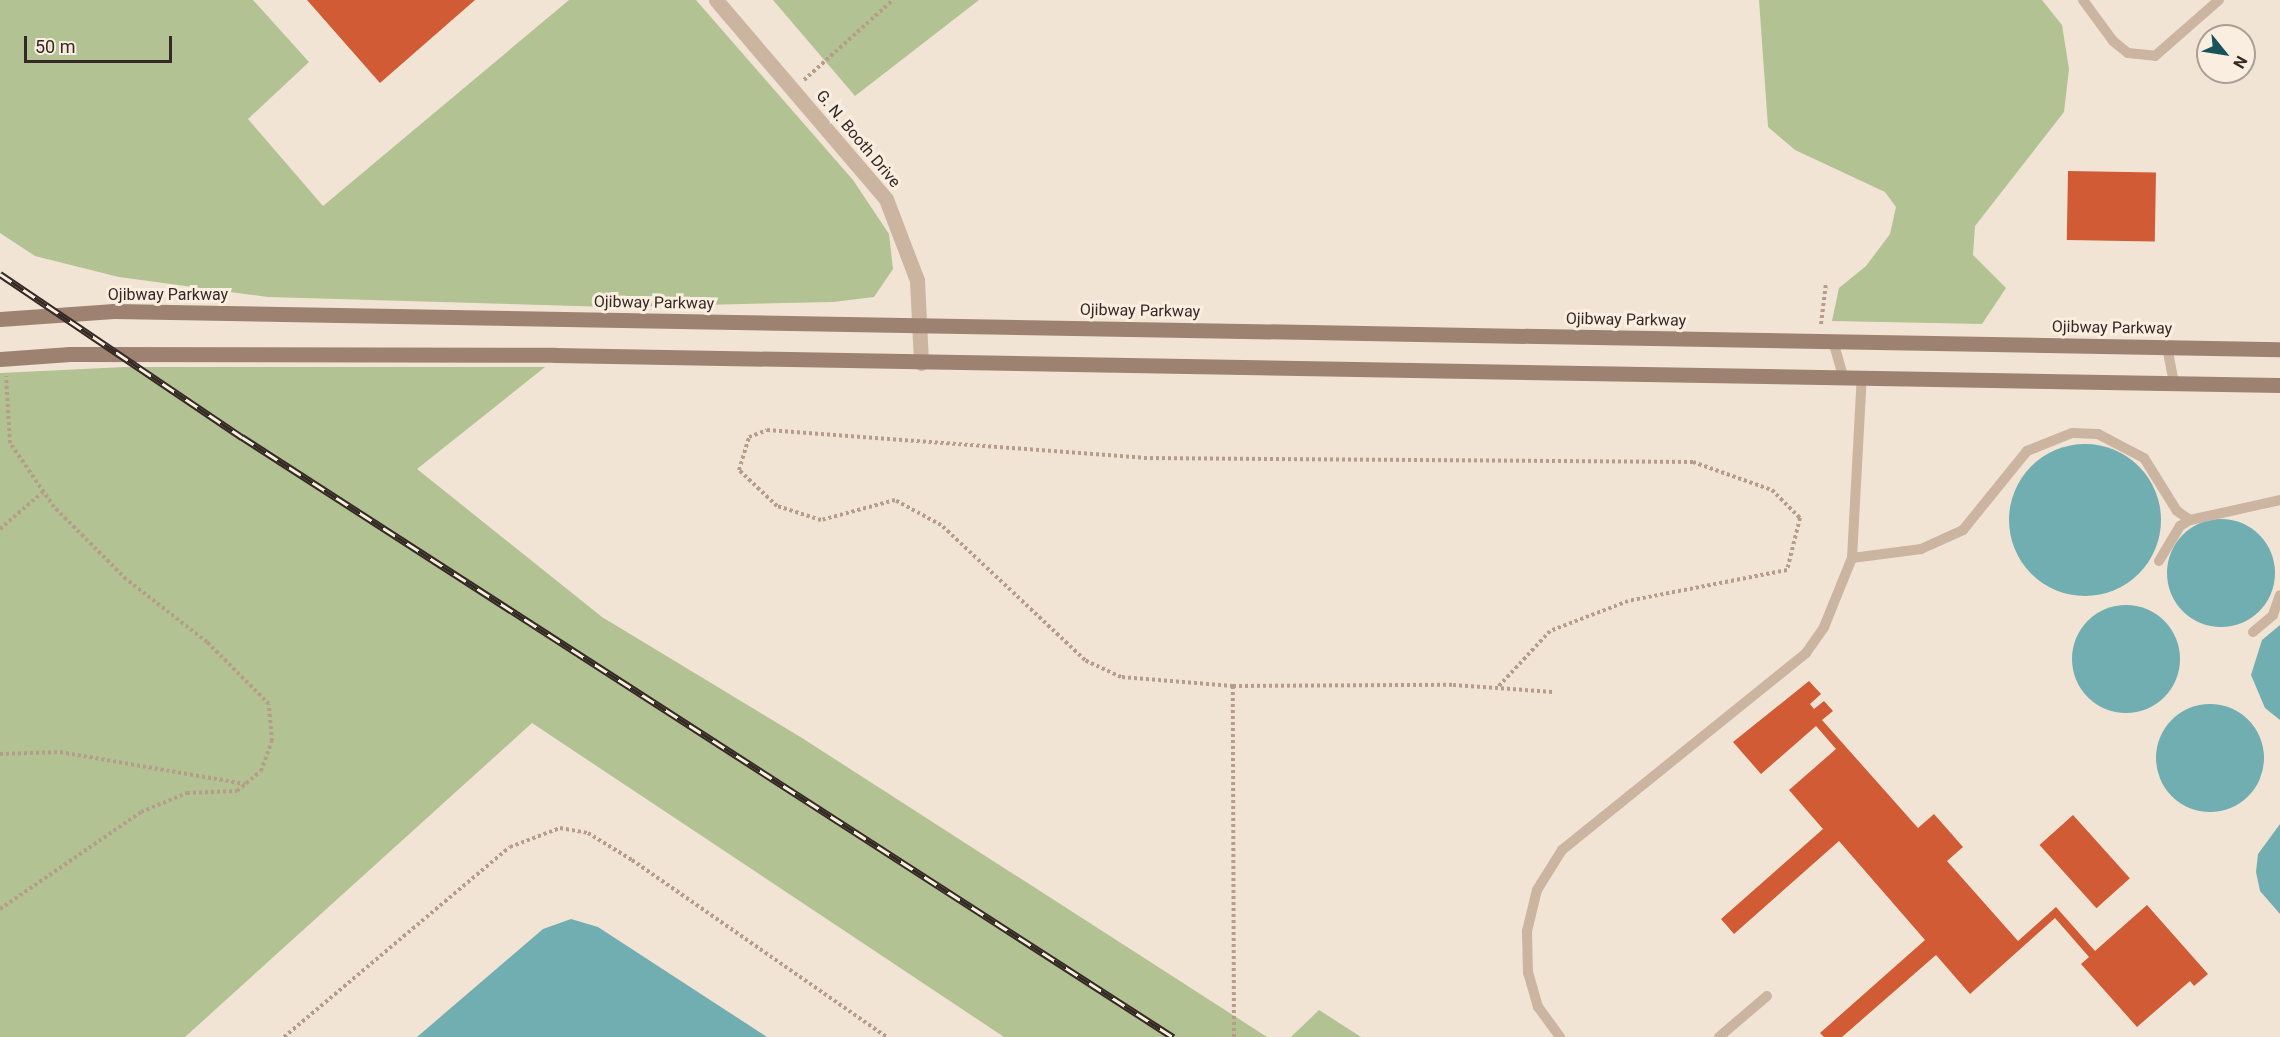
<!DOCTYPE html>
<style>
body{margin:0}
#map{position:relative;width:2280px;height:1037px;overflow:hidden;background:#f2e4d4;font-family:Roboto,sans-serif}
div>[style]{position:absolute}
.green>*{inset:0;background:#b2c293}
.water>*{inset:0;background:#71aeb1}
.round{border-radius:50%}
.building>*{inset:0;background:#d05b34;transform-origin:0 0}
.path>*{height:4px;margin-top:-2px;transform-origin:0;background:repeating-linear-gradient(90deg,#b69d8a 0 3px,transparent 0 6px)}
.service>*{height:10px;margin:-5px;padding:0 5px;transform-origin:5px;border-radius:5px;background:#cbb4a0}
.minor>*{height:15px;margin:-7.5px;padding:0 7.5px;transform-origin:7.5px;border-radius:7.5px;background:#cbb4a0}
.secondary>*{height:15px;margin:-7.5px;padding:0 7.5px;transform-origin:7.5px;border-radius:7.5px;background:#9e8271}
.rail>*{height:7px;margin-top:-3.5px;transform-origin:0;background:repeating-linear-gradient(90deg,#faeee0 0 14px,#342924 0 28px);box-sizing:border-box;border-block:2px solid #342924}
span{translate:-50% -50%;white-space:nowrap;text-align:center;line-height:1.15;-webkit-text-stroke:6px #faeee0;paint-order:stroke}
.street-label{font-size:16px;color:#342924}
.north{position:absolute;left:2196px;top:24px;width:60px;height:60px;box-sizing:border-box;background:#faeee0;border:2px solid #ab9f95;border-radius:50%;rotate:120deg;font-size:16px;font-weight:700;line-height:24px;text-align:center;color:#342924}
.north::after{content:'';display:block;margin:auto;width:21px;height:27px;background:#175358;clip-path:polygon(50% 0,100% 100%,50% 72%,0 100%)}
.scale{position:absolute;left:24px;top:36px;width:148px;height:27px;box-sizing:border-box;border:3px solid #342924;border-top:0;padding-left:8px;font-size:18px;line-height:21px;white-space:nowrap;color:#342924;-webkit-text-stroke:4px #faeee0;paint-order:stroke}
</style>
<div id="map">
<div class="green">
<div style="clip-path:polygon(0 0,253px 0,309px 62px,248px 119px,323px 206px,569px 0,696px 0,853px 180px,889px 234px,893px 269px,874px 297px,833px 302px,612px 307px,268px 297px,119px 277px,35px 256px,0 233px)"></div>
<div style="clip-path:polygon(773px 0,979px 0,855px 96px)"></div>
<div style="clip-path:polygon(1759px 0,2042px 0,2062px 25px,2069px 69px,2064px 112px,1975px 226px,1973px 255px,2006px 288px,1982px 324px,1832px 321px,1839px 288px,1866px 266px,1890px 234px,1896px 207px,1885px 192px,1795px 150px,1768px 127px)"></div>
<div style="clip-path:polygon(125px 367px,545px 367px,417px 469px,602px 617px,802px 738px,1267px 1037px,1004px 1037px,532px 723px,185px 1037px,0 1037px,0 373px)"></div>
<div style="clip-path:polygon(1319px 1010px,1361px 1037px,1291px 1037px)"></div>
</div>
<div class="water">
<div class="round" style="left:2009px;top:444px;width:152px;height:152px"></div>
<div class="round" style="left:2167px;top:519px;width:108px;height:108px"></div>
<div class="round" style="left:2072px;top:605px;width:108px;height:108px"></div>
<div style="clip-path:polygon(2280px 625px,2280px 720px,2265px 708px,2251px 675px,2262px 640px)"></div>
<div class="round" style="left:2156px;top:704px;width:108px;height:108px"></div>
<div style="clip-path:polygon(2280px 824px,2280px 914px,2260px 891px,2256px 872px,2258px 854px)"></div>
<div style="clip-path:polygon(571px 919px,598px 927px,767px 1037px,417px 1037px,543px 929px)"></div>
</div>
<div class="building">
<div style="clip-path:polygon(307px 0,475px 0,380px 83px)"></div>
<div style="left:2068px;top:171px;width:88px;height:69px;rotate:1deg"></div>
<div style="clip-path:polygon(1809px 681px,1821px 694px,1810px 704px,1814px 709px,1824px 701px,1833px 711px,1822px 720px,1918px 828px,1934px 814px,1963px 847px,1947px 861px,2018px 941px,2056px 907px,2095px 951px,2147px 905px,2208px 974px,2194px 986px,2190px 981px,2137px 1027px,2081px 964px,2089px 957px,2055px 918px,1970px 994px,1936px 955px,1842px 1037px,1824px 1037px,1820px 1033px,1925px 940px,1839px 841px,1734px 934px,1721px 919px,1823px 829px,1789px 790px,1836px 749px,1816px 726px,1761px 774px,1733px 742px)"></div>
<div style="left:2073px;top:815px;width:85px;height:45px;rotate:48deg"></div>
</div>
<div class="path">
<div style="left:804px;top:80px;width:120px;rotate:-42deg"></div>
<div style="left:1821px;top:324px;width:41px;rotate:-83deg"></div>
<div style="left:0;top:529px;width:57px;rotate:-40.7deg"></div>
<div style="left:1233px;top:686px;width:112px;rotate:-175.4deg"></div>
<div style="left:1121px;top:677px;width:40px;rotate:-155deg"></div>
<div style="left:1085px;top:660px;width:197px;rotate:-136.8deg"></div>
<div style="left:941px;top:525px;width:52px;rotate:-151.5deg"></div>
<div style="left:895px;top:500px;width:77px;rotate:164.9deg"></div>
<div style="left:821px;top:520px;width:46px;rotate:-162.3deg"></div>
<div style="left:777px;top:506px;width:52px;rotate:-136.5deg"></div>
<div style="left:739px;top:470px;width:34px;rotate:-73deg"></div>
<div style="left:749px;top:437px;width:19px;rotate:-21deg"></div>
<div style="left:767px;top:430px;width:378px;rotate:4.2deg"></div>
<div style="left:1144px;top:458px;width:549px;rotate:0.42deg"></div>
<div style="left:1693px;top:462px;width:84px;rotate:19.5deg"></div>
<div style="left:1772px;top:490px;width:40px;rotate:45deg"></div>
<div style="left:1800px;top:518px;width:54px;rotate:104deg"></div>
<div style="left:1787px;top:570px;width:162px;rotate:169deg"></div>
<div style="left:1628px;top:601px;width:84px;rotate:159deg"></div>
<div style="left:1550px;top:631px;width:78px;rotate:132.9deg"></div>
<div style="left:0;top:754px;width:60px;rotate:-1.9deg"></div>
<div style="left:60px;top:752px;width:188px;rotate:9.8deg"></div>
<div style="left:0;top:909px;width:171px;rotate:-34.5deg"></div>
<div style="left:141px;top:812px;width:50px;rotate:-22.4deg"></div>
<div style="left:187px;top:793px;width:50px;rotate:-2.3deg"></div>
<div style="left:237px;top:791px;width:31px;rotate:-40deg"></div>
<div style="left:261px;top:771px;width:32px;rotate:-70deg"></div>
<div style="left:272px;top:741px;width:37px;rotate:-95deg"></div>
<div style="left:269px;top:704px;width:88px;rotate:-135deg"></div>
<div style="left:207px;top:642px;width:103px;rotate:-142.1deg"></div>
<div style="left:126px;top:579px;width:102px;rotate:-135deg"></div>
<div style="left:54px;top:507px;width:78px;rotate:-124.5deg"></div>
<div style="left:10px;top:443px;width:67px;rotate:-93.4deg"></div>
<div style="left:284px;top:1037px;width:295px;rotate:-40.1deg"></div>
<div style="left:510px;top:847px;width:53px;rotate:-20.8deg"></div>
<div style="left:560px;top:828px;width:28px;rotate:10deg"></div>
<div style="left:588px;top:833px;width:52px;rotate:31.5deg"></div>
<div style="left:632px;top:860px;width:310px;rotate:34.8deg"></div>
<div style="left:1234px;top:1037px;width:351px;rotate:-90.2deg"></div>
<div style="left:1233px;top:686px;width:220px;rotate:-0.3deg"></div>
<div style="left:1453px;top:685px;width:100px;rotate:4deg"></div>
</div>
<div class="service">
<div style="left:2083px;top:0;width:51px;rotate:53.8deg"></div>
<div style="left:2113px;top:41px;width:19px;rotate:39deg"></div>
<div style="left:2128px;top:53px;width:27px;rotate:6deg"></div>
<div style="left:2155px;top:56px;width:85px;rotate:-41.2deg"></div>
<div style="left:1833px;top:341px;width:36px;rotate:74deg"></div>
<div style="left:2167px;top:347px;width:37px;rotate:79deg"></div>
<div style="left:1852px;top:558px;width:70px;rotate:-7.4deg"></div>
<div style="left:1921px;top:549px;width:46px;rotate:-24.3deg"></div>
<div style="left:1963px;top:530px;width:102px;rotate:-51deg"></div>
<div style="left:2027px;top:451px;width:48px;rotate:-21.8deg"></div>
<div style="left:2072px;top:433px;width:26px;rotate:2deg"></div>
<div style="left:2098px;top:434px;width:52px;rotate:27.6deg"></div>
<div style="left:2144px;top:458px;width:62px;rotate:58.1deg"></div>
<div style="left:2177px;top:511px;width:16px;rotate:35deg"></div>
<div style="left:2159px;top:561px;width:41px;rotate:-59deg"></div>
<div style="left:2180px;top:526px;width:12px;rotate:-31deg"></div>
<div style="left:2190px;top:520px;width:92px;rotate:-12.5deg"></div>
<div style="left:2253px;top:632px;width:26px;rotate:-40deg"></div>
<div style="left:2273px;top:615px;width:21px;rotate:-71deg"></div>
<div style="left:1560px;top:1037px;width:37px;rotate:-126deg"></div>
<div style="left:1538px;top:1007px;width:35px;rotate:-106deg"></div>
<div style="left:1528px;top:973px;width:42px;rotate:-91.4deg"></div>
<div style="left:1527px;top:931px;width:42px;rotate:-76.3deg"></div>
<div style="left:1537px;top:890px;width:47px;rotate:-58deg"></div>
<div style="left:1562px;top:850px;width:314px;rotate:-38.9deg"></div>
<div style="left:1806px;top:653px;width:32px;rotate:-55deg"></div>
<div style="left:1824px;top:627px;width:74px;rotate:-67.9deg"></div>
<div style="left:1852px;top:558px;width:182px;rotate:-86.9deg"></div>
<div style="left:1719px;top:1037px;width:63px;rotate:-40.5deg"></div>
</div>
<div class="minor">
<div style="left:716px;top:0;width:262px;rotate:49.5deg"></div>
<div style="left:886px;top:199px;width:87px;rotate:69.1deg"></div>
<div style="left:917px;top:280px;width:83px;rotate:87.2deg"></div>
</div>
<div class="secondary">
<div style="left:0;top:319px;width:114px;rotate:-4deg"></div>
<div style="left:114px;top:311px;width:2166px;rotate:1.01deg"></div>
<div style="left:0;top:359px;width:70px;rotate:-4.1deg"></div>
<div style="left:70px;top:354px;width:485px;rotate:0.1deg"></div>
<div style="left:555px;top:355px;width:1725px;rotate:1deg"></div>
</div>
<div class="rail">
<div style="left:0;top:274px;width:292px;rotate:34deg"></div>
<div style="left:242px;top:437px;width:1108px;rotate:32.8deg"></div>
</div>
<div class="street-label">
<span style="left:858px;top:139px;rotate:50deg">G. N. Booth Drive</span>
<span style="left:168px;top:295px">Ojibway Parkway</span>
<span style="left:654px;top:303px;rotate:1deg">Ojibway Parkway</span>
<span style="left:1140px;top:311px;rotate:1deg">Ojibway Parkway</span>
<span style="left:1626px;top:320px;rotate:1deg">Ojibway Parkway</span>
<span style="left:2112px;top:328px;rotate:1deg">Ojibway Parkway</span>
</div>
<div class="north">N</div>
<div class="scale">50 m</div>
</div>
